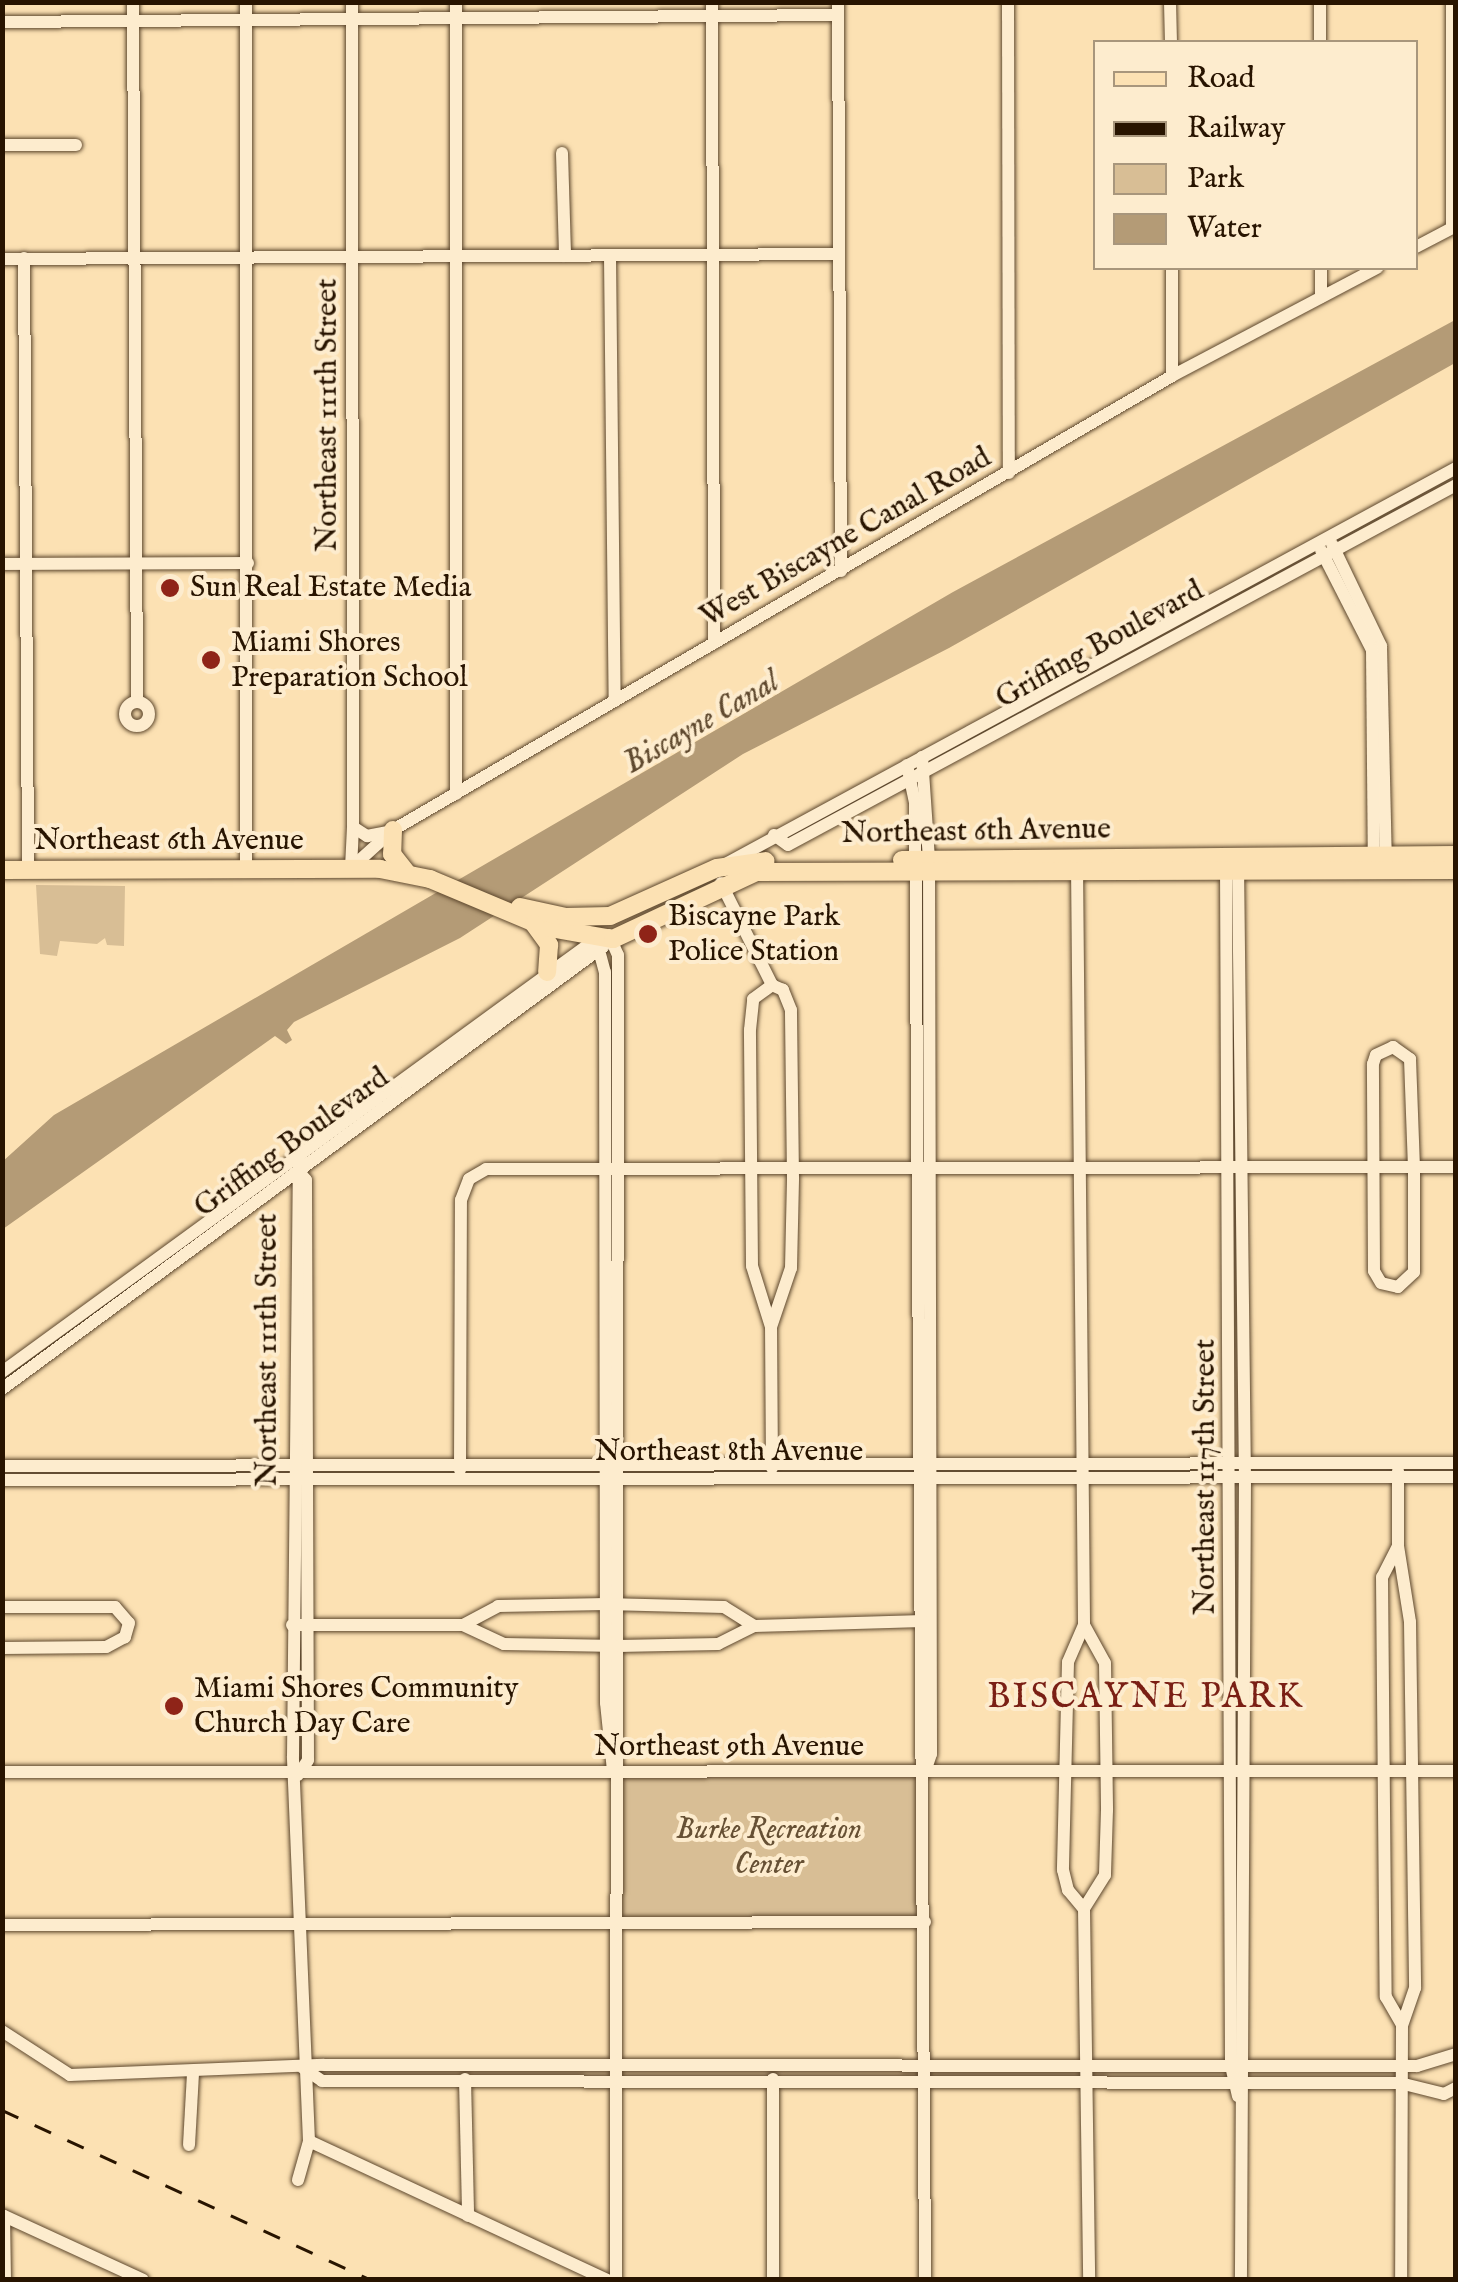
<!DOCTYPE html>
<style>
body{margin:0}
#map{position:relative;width:1458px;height:2282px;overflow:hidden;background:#fce1b3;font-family:"IM FELL English",serif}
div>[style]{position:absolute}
.green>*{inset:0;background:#d8be95;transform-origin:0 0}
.water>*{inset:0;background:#b49b76}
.roads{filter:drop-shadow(0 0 2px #5d472d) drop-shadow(0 0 2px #5d472d)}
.minor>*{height:12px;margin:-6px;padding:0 6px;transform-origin:6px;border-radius:6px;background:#fdecce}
.minor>.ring{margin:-6px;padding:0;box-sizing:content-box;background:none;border:12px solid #fdecce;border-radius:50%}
.major>*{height:18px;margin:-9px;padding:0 9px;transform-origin:9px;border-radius:9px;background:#fce1b3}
.rail>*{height:2.5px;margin-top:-1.25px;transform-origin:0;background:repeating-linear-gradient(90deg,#281400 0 18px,transparent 0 36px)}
.dots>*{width:28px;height:28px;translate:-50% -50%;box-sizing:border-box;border:5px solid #fdecce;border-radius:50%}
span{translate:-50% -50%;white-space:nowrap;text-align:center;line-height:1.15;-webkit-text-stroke:8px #fdecce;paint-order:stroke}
.street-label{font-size:30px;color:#281400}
.poi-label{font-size:30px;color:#281400}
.left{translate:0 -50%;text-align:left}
.park-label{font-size:30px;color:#665034;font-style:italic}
.water-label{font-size:32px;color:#604a2f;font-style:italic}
.quarter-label{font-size:35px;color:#7a1f14;letter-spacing:2.5px}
.frame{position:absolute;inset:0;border:5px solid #281400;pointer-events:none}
.legend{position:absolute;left:1093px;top:40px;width:325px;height:230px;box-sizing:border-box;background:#fdecce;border:2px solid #a8967c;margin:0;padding:12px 18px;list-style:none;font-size:30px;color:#281400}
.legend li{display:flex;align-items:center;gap:20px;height:50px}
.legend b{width:50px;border:2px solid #a8967c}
</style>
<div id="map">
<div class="green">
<div style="clip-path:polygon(36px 885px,125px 886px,124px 946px,107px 945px,105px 938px,97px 944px,60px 941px,57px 956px,40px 954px)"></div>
<div style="left:613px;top:1771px;width:311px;height:150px"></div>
</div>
<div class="water">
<div style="clip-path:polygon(1455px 320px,1455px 363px,949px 648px,743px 754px,460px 938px,294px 1022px,287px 1030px,292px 1040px,286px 1044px,275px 1036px,3px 1229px,2px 1162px,54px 1115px,953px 592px)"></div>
</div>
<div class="roads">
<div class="minor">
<div style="left:133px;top:2px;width:699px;rotate:89.67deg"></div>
<div style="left:352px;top:2px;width:825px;rotate:89.93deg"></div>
<div style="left:712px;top:2px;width:641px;rotate:89.82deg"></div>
<div style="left:838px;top:2px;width:569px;rotate:89.7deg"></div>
<div style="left:1008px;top:2px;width:471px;rotate:89.9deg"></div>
<div style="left:1170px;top:2px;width:40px;rotate:88.6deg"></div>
<div style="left:1320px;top:2px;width:40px;rotate:90deg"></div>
<div style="left:2px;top:22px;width:836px;rotate:-0.48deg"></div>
<div style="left:2px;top:145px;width:74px"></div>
<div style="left:562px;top:153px;width:103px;rotate:88.3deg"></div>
<div style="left:1452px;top:228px;width:226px;rotate:-90deg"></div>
<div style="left:1416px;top:247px;width:45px;rotate:-27.7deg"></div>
<div style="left:610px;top:256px;width:445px;rotate:89.4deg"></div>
<div style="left:24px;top:258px;width:611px;rotate:89.62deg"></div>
<div style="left:2px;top:259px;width:837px;rotate:-0.34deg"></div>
<div style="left:1172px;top:268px;width:108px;rotate:90deg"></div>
<div style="left:1321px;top:268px;width:29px;rotate:90deg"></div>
<div style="left:1332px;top:544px;width:113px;rotate:64.3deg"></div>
<div style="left:1381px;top:646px;width:216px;rotate:88.7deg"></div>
<div style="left:1321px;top:550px;width:112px;rotate:63deg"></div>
<div style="left:1372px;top:650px;width:213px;rotate:89.5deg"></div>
<div style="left:2px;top:564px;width:246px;rotate:-0.2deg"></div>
<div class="ring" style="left:125px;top:702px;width:12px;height:12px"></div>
<div style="left:922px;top:757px;width:102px;rotate:86.1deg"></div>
<div style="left:929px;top:859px;width:895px;rotate:89.87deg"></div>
<div style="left:931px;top:1754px;width:18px;rotate:109deg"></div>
<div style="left:907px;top:765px;width:38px;rotate:78deg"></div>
<div style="left:915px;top:802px;width:1478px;rotate:89.61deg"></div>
<div style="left:456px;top:794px;width:792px;rotate:-90deg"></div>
<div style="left:774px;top:835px;width:17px;rotate:36deg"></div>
<div style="left:788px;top:845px;width:759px;rotate:-28.32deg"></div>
<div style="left:1238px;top:863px;width:614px;rotate:89.35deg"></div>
<div style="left:1245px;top:1477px;width:803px;rotate:90.29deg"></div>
<div style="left:1226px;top:864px;width:1202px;rotate:89.76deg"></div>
<div style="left:1231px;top:2066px;width:31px;rotate:77deg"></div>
<div style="left:1077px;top:865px;width:760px;rotate:89.47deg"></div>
<div style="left:1084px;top:1625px;width:40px;rotate:113.4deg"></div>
<div style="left:1068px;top:1662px;width:208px;rotate:91.4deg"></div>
<div style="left:1063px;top:1870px;width:21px;rotate:76deg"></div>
<div style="left:1068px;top:1890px;width:25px;rotate:50deg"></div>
<div style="left:720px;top:867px;width:837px;rotate:-28.46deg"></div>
<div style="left:246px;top:868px;width:866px;rotate:-90deg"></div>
<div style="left:351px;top:868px;width:57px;rotate:-42.1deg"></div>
<div style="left:393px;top:830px;width:902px;rotate:-30.23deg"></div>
<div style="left:1172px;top:376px;width:232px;rotate:-27.8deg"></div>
<div style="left:351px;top:868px;width:41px;rotate:-87.2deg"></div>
<div style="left:353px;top:827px;width:17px;rotate:33deg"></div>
<div style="left:367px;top:836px;width:20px;rotate:-11deg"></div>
<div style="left:721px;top:883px;width:114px;rotate:63.4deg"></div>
<div style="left:609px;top:935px;width:22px;rotate:66deg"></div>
<div style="left:618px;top:955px;width:1325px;rotate:90.09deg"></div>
<div style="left:1393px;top:1047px;width:21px;rotate:35deg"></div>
<div style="left:1410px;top:1059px;width:108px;rotate:87.9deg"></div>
<div style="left:1414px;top:1167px;width:105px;rotate:90deg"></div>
<div style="left:1414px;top:1272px;width:22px;rotate:137deg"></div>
<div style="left:1398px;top:1287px;width:17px;rotate:-167deg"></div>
<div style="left:1381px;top:1283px;width:14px;rotate:-120deg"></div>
<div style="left:1374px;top:1271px;width:207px;rotate:-90.3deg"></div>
<div style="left:1373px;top:1064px;width:9px;rotate:-72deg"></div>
<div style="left:1376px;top:1055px;width:19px;rotate:-25deg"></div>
<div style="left:771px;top:1327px;width:62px;rotate:-71.3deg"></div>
<div style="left:791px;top:1268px;width:90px;rotate:-88.7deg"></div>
<div style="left:793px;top:1178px;width:168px;rotate:-90.7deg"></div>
<div style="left:791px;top:1010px;width:22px;rotate:-112deg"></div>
<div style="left:783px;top:990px;width:12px;rotate:-156deg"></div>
<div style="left:2px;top:1372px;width:735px;rotate:-36.09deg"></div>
<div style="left:596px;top:939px;width:34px;rotate:75deg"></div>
<div style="left:605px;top:972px;width:731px;rotate:89.92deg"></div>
<div style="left:606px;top:1703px;width:68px;rotate:84.1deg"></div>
<div style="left:2px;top:1389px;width:747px;rotate:-36.35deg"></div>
<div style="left:2px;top:1466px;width:1454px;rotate:-0.12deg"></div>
<div style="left:772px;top:1468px;width:141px;rotate:-90.4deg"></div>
<div style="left:771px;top:1327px;width:64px;rotate:-107.3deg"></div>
<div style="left:752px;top:1266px;width:236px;rotate:-90.5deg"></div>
<div style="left:750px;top:1030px;width:31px;rotate:-84deg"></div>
<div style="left:753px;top:999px;width:24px;rotate:-36deg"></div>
<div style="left:460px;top:1470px;width:270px;rotate:-89.8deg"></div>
<div style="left:461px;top:1200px;width:22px;rotate:-69deg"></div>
<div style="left:469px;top:1179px;width:20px;rotate:-30deg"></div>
<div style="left:486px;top:1169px;width:970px;rotate:-0.12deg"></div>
<div style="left:1398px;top:1471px;width:75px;rotate:90deg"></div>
<div style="left:1398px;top:1546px;width:77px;rotate:81deg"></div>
<div style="left:1410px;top:1622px;width:366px;rotate:89.2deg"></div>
<div style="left:1415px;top:1988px;width:39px;rotate:109deg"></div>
<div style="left:1402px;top:2025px;width:255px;rotate:90.2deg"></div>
<div style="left:2px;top:1480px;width:1454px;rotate:-0.12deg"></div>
<div style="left:1398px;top:1546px;width:35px;rotate:117deg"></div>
<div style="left:1382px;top:1577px;width:420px;rotate:89.5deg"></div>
<div style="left:1386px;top:1997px;width:32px;rotate:60deg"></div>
<div style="left:2px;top:1607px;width:113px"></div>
<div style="left:115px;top:1607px;width:21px;rotate:49deg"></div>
<div style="left:129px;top:1623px;width:15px;rotate:106deg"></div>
<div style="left:125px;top:1637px;width:21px;rotate:152deg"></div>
<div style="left:106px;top:1647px;width:104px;rotate:179.4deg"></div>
<div style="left:292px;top:1625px;width:171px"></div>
<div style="left:463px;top:1625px;width:45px;rotate:24.9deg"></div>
<div style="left:504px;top:1644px;width:114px;rotate:1deg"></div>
<div style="left:618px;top:1646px;width:100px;rotate:-1.1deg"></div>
<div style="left:718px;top:1644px;width:40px;rotate:-26.6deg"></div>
<div style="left:754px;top:1626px;width:169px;rotate:-1.7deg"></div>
<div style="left:463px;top:1625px;width:40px;rotate:-28deg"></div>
<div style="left:498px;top:1606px;width:108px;rotate:-1.1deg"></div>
<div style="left:606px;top:1604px;width:118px;rotate:1.5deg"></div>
<div style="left:724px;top:1607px;width:36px;rotate:32deg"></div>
<div style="left:1084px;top:1625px;width:43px;rotate:61.1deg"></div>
<div style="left:1105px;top:1663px;width:147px;rotate:89.2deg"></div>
<div style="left:1107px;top:1810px;width:65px;rotate:91.8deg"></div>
<div style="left:1105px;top:1875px;width:40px;rotate:122deg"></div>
<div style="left:1084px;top:1909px;width:371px;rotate:89.2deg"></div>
<div style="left:2px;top:1772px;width:1454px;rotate:-0.04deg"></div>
<div style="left:298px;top:1775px;width:18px;rotate:-56deg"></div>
<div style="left:308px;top:1760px;width:580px;rotate:-90.2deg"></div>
<div style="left:306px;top:1180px;width:11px;rotate:-131deg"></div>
<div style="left:2px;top:1925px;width:923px;rotate:-0.19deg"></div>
<div style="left:2px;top:2031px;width:81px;rotate:32.9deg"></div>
<div style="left:70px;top:2075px;width:254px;rotate:-2.3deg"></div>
<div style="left:324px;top:2065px;width:1093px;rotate:0.05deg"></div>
<div style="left:1417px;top:2066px;width:41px;rotate:-17.1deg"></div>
<div style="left:303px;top:2068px;width:23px;rotate:34deg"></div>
<div style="left:322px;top:2081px;width:1078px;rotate:0.11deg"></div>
<div style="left:1400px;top:2083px;width:45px;rotate:14deg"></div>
<div style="left:1444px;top:2094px;width:13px;rotate:-27deg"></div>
<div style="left:465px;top:2079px;width:137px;rotate:88.7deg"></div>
<div style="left:773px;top:2079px;width:201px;rotate:90deg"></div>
<div style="left:309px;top:2141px;width:329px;rotate:25deg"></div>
<div style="left:189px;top:2145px;width:71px;rotate:-86.8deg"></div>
<div style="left:298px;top:2180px;width:41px;rotate:-74.2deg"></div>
<div style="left:309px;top:2141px;width:385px;rotate:-92.4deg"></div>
<div style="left:293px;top:1756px;width:602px;rotate:-89.43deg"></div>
<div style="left:2px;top:2215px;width:155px;rotate:24.7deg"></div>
<div style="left:4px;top:2216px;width:64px;rotate:89.1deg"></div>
</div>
<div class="major">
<div style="left:393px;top:830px;width:24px;rotate:92deg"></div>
<div style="left:392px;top:854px;width:24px;rotate:52deg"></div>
<div style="left:902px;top:860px;width:554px;rotate:-0.52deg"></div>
<div style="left:2px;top:870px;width:378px;rotate:-0.2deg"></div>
<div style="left:380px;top:869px;width:51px;rotate:11.3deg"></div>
<div style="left:430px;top:879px;width:124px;rotate:22.8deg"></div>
<div style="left:544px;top:927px;width:70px;rotate:9.9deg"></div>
<div style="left:613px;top:939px;width:158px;rotate:-25.1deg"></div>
<div style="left:756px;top:872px;width:700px;rotate:-0.16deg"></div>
<div style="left:520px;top:907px;width:47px;rotate:12.3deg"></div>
<div style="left:566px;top:917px;width:44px;rotate:-1.3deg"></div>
<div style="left:610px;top:916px;width:117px;rotate:-24.2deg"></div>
<div style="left:717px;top:868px;width:49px;rotate:-8.1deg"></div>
<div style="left:534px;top:924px;width:26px;rotate:54deg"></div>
<div style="left:549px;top:945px;width:27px;rotate:94deg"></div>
</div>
</div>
<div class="rail">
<div style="left:2px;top:2110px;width:407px;rotate:24.7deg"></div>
</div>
<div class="dots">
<div style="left:170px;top:588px;background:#8f2418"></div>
<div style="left:211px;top:660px;background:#8f2418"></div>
<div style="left:648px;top:934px;background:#8f2418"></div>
<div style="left:174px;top:1706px;background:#8f2418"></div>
</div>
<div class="street-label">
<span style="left:328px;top:415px;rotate:-90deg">Northeast 111th Street</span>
<span style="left:846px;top:538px;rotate:-30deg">West Biscayne Canal Road</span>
<span style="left:1100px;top:645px;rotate:-29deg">Griffing Boulevard</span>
<span style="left:976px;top:832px;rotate:-1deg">Northeast 6th Avenue</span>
<span style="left:169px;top:841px">Northeast 6th Avenue</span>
<span style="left:292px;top:1143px;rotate:-36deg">Griffing Boulevard</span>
<span style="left:268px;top:1350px;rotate:-90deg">Northeast 111th Street</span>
<span style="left:729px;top:1452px">Northeast 8th Avenue</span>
<span style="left:1206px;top:1477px;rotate:-90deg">Northeast 117th Street</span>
<span style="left:729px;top:1747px">Northeast 9th Avenue</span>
</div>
<div class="poi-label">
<span class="left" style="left:190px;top:588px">Sun Real Estate Media</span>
<span class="left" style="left:231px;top:660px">Miami Shores<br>Preparation School</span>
<span class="left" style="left:668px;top:934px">Biscayne Park<br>Police Station</span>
<span class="left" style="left:194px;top:1706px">Miami Shores Community<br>Church Day Care</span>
</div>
<div class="park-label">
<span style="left:769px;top:1847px">Burke Recreation<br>Center</span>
</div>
<div class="water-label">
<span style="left:702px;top:724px;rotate:-30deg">Biscayne Canal</span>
</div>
<div class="quarter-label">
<span style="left:1146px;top:1698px">BISCAYNE PARK</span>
</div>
<div class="frame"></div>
<ul class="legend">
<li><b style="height:12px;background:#fce1b3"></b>Road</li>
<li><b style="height:12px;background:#281400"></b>Railway</li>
<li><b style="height:28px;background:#d8be95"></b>Park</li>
<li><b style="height:28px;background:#b49b76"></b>Water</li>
</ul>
</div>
